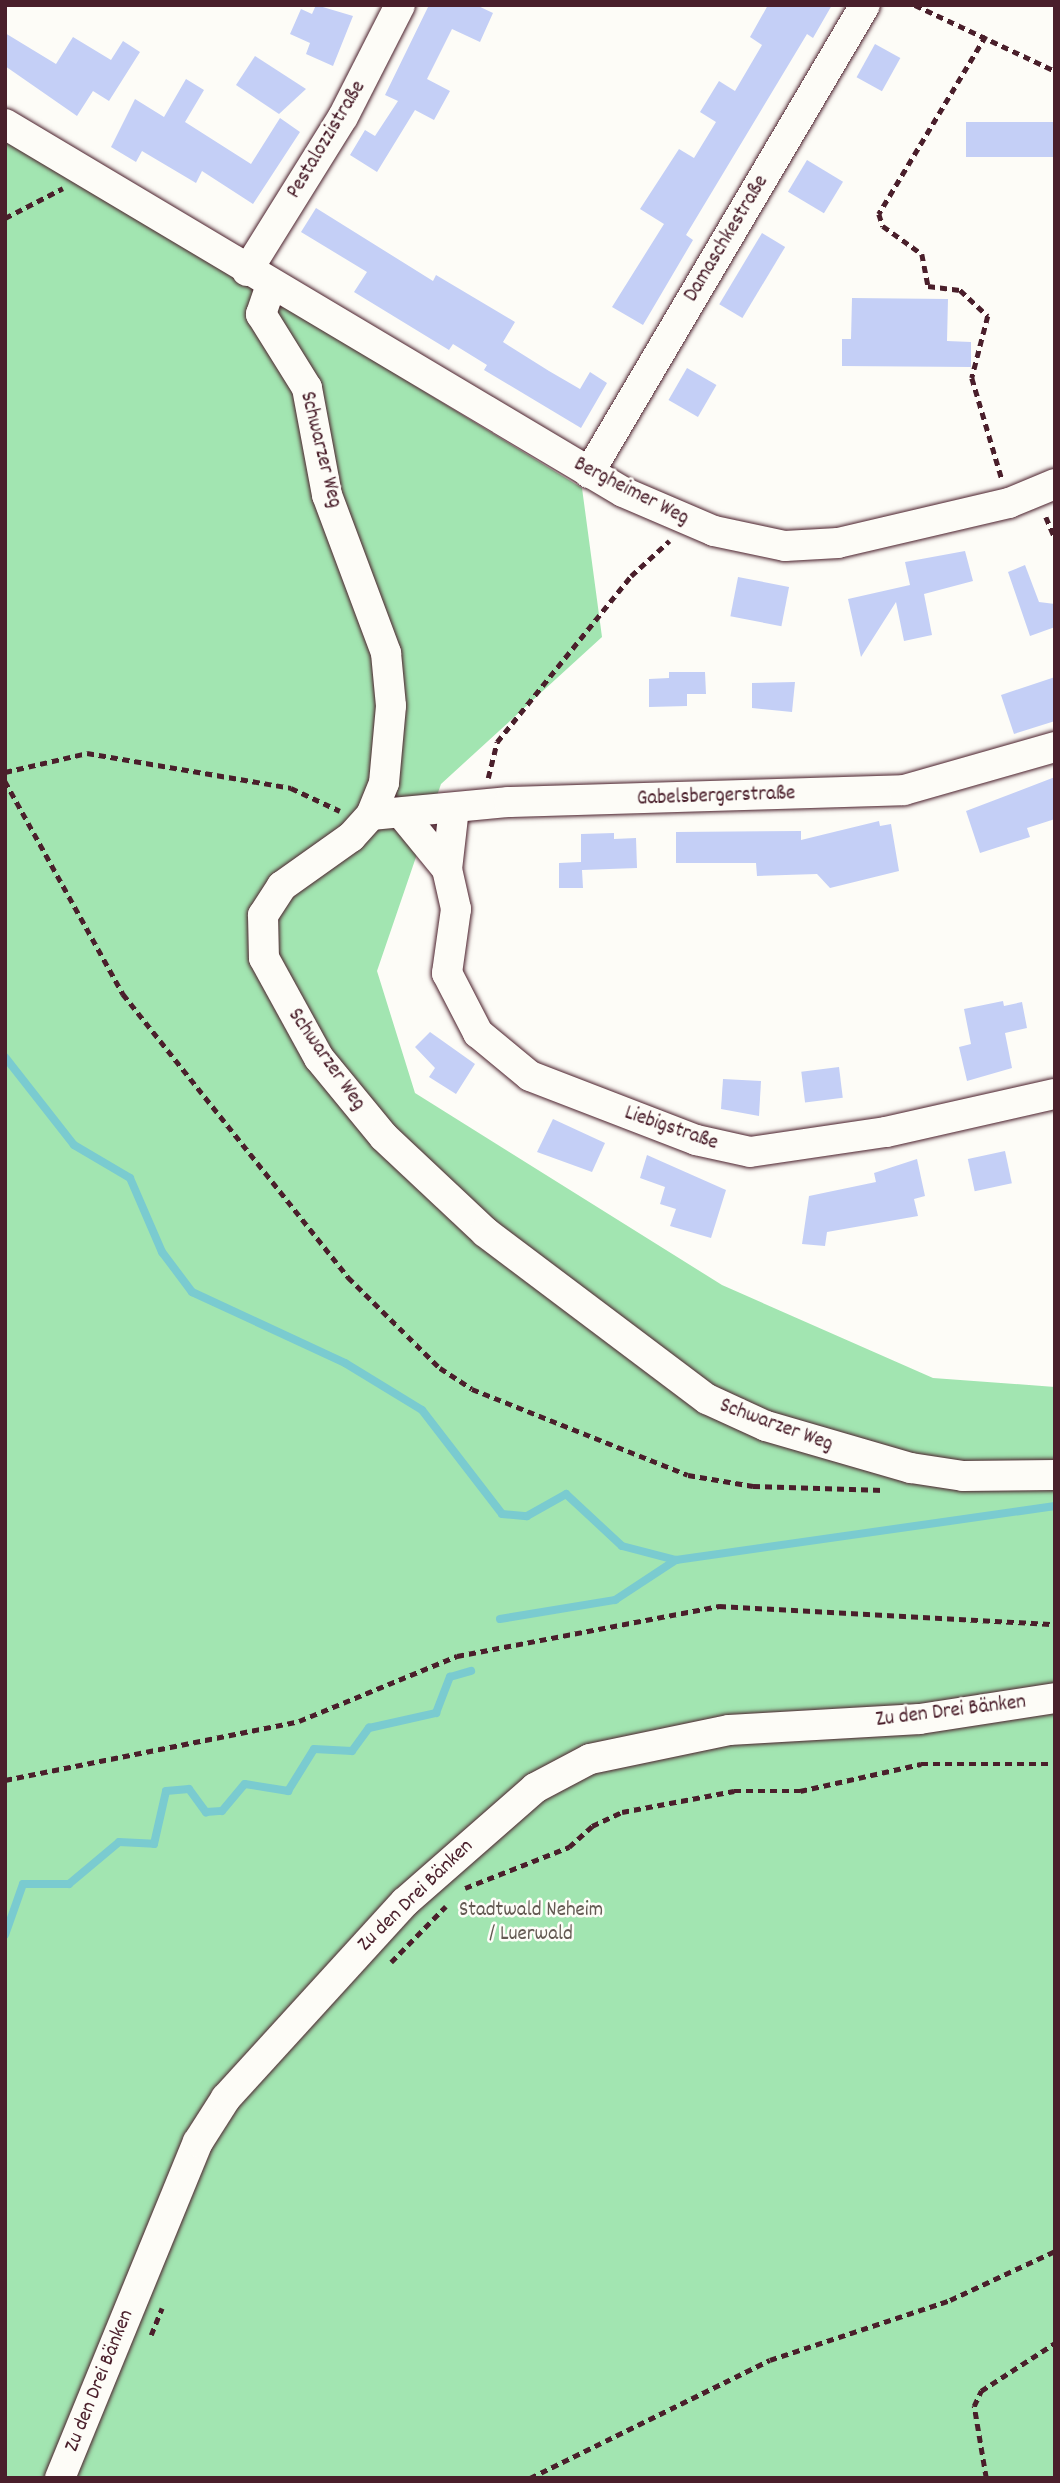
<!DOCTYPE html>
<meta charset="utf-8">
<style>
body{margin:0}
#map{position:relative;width:1060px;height:2483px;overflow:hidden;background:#fdfcf7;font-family:Dekko,sans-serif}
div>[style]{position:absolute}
.green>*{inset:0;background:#a2e5b1}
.stream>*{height:8px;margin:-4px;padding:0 4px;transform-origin:4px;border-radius:4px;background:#7acbd0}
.building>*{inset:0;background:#c4cff6;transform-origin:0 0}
.path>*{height:4.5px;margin-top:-2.25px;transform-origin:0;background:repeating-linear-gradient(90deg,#4a1f2b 0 7px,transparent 0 12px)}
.roads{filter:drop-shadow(0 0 2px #4a1f2b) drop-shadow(0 0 2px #4a1f2b)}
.street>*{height:30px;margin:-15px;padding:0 15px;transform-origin:15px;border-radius:15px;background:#fdfcf7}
span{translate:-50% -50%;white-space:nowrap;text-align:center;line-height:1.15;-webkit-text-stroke:5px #fdfcf7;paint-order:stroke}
.street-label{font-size:21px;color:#4a1f2b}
.park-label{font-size:21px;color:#645a53}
.frame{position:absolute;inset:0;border:7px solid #4a1f2b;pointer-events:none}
</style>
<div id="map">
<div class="green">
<div style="clip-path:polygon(5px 135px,582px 488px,602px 637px,441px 784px,377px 971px,415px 1093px,722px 1285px,933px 1378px,1055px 1387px,1055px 2478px,5px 2478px)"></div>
</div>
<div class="stream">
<div style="left:5px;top:1057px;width:112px;rotate:51.9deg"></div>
<div style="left:74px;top:1145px;width:65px;rotate:30.5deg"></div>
<div style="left:130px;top:1178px;width:81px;rotate:66.6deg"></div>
<div style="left:162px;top:1252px;width:50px;rotate:53.1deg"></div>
<div style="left:192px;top:1292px;width:169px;rotate:24.9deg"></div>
<div style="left:345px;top:1363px;width:90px;rotate:31.4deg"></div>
<div style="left:422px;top:1410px;width:131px;rotate:52.4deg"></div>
<div style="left:502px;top:1514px;width:25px;rotate:5deg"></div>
<div style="left:527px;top:1516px;width:45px;rotate:-29.4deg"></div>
<div style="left:566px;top:1494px;width:76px;rotate:42.9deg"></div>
<div style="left:622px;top:1546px;width:56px;rotate:14.5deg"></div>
<div style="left:676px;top:1560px;width:383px;rotate:-8.1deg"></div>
<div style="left:500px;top:1619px;width:117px;rotate:-9.4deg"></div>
<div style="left:615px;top:1600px;width:73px;rotate:-33.3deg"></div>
<div style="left:5px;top:1935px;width:54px;rotate:-70.6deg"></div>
<div style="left:23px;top:1884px;width:46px"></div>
<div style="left:69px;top:1884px;width:65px;rotate:-40deg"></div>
<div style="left:119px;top:1842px;width:35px;rotate:3deg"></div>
<div style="left:154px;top:1844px;width:54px;rotate:-77.2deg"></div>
<div style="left:166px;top:1791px;width:23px;rotate:-5deg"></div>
<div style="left:189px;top:1789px;width:29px;rotate:54deg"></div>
<div style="left:206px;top:1812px;width:16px;rotate:-4deg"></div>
<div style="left:222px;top:1811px;width:35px;rotate:-50deg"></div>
<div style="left:245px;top:1784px;width:44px;rotate:9.2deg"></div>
<div style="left:288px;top:1791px;width:49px;rotate:-58.2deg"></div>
<div style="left:314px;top:1749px;width:38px;rotate:3deg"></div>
<div style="left:352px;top:1751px;width:29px;rotate:-54deg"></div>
<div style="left:369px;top:1728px;width:69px;rotate:-12.6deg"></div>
<div style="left:436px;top:1713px;width:39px;rotate:-69deg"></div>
<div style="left:450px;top:1677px;width:22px;rotate:-16deg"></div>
</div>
<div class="building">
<div style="clip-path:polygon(316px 5px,353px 16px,333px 66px,306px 54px,310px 43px,290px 34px,301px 9px,312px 14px)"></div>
<div style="clip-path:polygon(429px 5px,476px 5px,493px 13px,480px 42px,452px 29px,427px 79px,450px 91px,434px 120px,415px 110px,377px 172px,350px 155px,365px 130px,375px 136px,398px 101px,385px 95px)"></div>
<div style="clip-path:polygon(768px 5px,832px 5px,813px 38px,807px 34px,686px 235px,693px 240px,643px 325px,612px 307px,664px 224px,640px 209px,679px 149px,694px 158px,716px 122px,700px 112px,719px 81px,735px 91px,762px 45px,750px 37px)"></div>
<div style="clip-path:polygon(5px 33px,56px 64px,73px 37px,111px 60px,123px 41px,140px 52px,109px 101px,93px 91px,77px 116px,5px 66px)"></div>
<div style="left:875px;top:44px;width:29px;height:38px;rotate:29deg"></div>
<div style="clip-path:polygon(255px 56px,306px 89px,279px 114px,236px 85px)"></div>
<div style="clip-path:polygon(186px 79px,204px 90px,185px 122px,251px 164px,280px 118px,300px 132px,253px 204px,202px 171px,196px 183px,142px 151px,136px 162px,111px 147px,135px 99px,164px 117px)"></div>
<div style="left:1055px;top:122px;width:35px;height:89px;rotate:90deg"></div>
<div style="left:807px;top:160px;width:42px;height:37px;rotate:31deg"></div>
<div style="clip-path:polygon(316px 208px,433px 281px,436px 275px,515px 322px,503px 342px,549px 371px,580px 389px,590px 372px,607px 383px,581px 428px,484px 370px,487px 365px,453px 344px,449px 350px,354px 292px,367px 272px,301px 232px)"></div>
<div style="left:762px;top:233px;width:27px;height:83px;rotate:31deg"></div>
<div style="clip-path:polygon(852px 298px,948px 299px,947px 341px,971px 342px,971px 367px,842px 366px,842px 339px,851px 339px)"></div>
<div style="left:687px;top:368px;width:34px;height:37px;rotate:30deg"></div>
<div style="clip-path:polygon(965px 551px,973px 581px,924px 594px,932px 635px,904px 641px,896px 602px,861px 657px,848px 599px,910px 585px,905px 562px)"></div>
<div style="clip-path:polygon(1025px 565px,1039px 602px,1055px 604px,1055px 627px,1030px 636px,1008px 572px)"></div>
<div style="left:738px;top:577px;width:52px;height:40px;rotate:11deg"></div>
<div style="clip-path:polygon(669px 672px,705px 672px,706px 694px,687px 694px,687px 706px,649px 707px,649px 679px,669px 678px)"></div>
<div style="clip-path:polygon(1055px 677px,1055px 721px,1014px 734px,1001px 695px)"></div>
<div style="clip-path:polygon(795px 682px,792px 712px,752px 708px,752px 683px)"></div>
<div style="clip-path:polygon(1055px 777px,1055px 819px,1027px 828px,1030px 837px,980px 853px,966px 811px)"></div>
<div style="clip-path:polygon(879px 821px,880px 826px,891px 824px,899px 871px,830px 888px,817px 874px,757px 876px,756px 863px,676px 863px,676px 832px,801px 831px,801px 840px)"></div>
<div style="clip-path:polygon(614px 833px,614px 839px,636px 838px,637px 868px,582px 870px,583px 888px,559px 888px,559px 863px,581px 862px,581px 834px)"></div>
<div style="clip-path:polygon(1003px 1001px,1004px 1006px,1022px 1002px,1027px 1028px,1005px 1033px,1012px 1068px,967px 1081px,959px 1047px,971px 1044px,964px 1009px)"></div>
<div style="clip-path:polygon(430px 1032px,475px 1064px,456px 1094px,429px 1077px,435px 1068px,415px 1047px)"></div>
<div style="left:839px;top:1067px;width:31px;height:38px;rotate:83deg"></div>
<div style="clip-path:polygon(723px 1079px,761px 1081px,759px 1116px,721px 1109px)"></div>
<div style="clip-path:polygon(553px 1119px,605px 1143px,592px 1172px,537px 1152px)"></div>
<div style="left:1005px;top:1151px;width:33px;height:38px;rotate:78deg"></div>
<div style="clip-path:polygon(647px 1155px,726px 1190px,711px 1238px,670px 1226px,676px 1209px,660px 1204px,665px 1187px,640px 1178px)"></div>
<div style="clip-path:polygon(917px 1159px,925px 1196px,914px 1199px,918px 1216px,827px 1232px,825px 1246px,802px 1244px,809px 1196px,876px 1182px,874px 1173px)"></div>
</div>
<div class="path">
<div style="left:915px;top:5px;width:155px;rotate:25.2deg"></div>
<div style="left:986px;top:36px;width:208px;rotate:121deg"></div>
<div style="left:879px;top:214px;width:13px;rotate:72deg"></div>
<div style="left:883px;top:226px;width:48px;rotate:35.7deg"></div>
<div style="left:922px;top:254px;width:33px;rotate:79deg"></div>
<div style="left:928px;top:286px;width:32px;rotate:7deg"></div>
<div style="left:960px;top:290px;width:38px;rotate:43deg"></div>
<div style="left:988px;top:316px;width:64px;rotate:104.5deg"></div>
<div style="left:972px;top:378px;width:105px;rotate:73.5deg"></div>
<div style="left:5px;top:218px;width:65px;rotate:-27.3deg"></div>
<div style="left:1046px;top:517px;width:23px;rotate:67deg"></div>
<div style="left:5px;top:772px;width:84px;rotate:-13deg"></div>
<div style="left:87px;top:753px;width:207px;rotate:9.7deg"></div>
<div style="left:291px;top:788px;width:54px;rotate:25.1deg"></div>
<div style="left:488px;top:778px;width:37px;rotate:-76deg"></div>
<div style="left:497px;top:742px;width:213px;rotate:-51.1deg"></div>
<div style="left:631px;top:576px;width:52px;rotate:-42.6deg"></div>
<div style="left:5px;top:781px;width:244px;rotate:61deg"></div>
<div style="left:123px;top:994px;width:362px;rotate:51.5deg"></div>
<div style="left:348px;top:1277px;width:129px;rotate:44.7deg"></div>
<div style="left:440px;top:1368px;width:38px;rotate:33deg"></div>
<div style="left:472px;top:1389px;width:232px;rotate:21.7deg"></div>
<div style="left:688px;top:1475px;width:66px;rotate:9.6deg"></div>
<div style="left:753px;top:1486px;width:131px;rotate:1.7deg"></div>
<div style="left:5px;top:1780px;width:300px;rotate:-11.3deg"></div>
<div style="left:299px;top:1721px;width:171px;rotate:-22.4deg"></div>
<div style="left:457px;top:1656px;width:267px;rotate:-10.8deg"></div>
<div style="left:719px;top:1606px;width:336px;rotate:3.1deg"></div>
<div style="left:465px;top:1888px;width:112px;rotate:-21.5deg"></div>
<div style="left:569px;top:1847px;width:31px;rotate:-42deg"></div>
<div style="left:592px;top:1826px;width:33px;rotate:-25deg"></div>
<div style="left:622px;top:1812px;width:114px;rotate:-10.6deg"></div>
<div style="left:734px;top:1791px;width:66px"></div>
<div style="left:800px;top:1791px;width:124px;rotate:-12.6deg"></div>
<div style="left:921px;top:1764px;width:134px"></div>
<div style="left:391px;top:1962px;width:78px;rotate:-45.5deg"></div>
<div style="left:151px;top:2335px;width:29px;rotate:-68deg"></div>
<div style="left:530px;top:2478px;width:267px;rotate:-26.2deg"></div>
<div style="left:770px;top:2360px;width:190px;rotate:-18.4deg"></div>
<div style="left:950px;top:2300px;width:116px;rotate:-25deg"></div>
<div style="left:986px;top:2478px;width:73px;rotate:-99.5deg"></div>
<div style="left:974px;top:2406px;width:17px;rotate:-65deg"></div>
<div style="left:981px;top:2391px;width:88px;rotate:-33deg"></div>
</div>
<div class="roads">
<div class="street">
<div style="left:5px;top:124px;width:719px;rotate:30.77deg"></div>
<div style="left:623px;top:492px;width:99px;rotate:23.2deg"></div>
<div style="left:714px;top:531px;width:73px;rotate:11.9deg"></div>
<div style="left:785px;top:546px;width:53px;rotate:-3.2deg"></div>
<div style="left:838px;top:543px;width:176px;rotate:-13.2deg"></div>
<div style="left:1009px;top:503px;width:50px;rotate:-22.4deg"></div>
<div style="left:247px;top:271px;width:181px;rotate:-58.1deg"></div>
<div style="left:343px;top:117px;width:126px;rotate:-63deg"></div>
<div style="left:271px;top:285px;width:31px;rotate:109deg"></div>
<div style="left:261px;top:314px;width:87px;rotate:58.1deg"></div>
<div style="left:307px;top:388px;width:109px;rotate:79.4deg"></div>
<div style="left:327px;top:495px;width:169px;rotate:69.5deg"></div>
<div style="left:386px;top:653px;width:53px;rotate:84.6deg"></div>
<div style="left:391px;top:706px;width:77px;rotate:95.2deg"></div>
<div style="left:384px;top:783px;width:35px;rotate:112deg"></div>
<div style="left:371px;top:815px;width:30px;rotate:132deg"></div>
<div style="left:351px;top:837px;width:85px;rotate:144.6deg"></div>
<div style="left:282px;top:886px;width:35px;rotate:123deg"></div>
<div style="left:263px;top:915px;width:43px;rotate:88.7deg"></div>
<div style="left:264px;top:958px;width:114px;rotate:61.2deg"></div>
<div style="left:319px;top:1058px;width:102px;rotate:50.6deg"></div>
<div style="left:384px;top:1137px;width:139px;rotate:43.2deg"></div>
<div style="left:485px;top:1232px;width:278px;rotate:37deg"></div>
<div style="left:707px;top:1399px;width:65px;rotate:24.6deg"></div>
<div style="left:766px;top:1426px;width:151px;rotate:16.2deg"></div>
<div style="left:911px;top:1468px;width:53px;rotate:8.7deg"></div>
<div style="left:963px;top:1476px;width:92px;rotate:-0.6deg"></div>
<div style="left:589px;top:473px;width:543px;rotate:-59.47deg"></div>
<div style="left:454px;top:808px;width:61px;rotate:96.5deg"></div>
<div style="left:447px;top:869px;width:41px;rotate:77.3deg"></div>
<div style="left:456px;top:909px;width:65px;rotate:98deg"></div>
<div style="left:447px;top:973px;width:68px;rotate:62.7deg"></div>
<div style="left:478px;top:1033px;width:67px;rotate:39.6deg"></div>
<div style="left:530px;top:1076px;width:178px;rotate:21.1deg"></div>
<div style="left:696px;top:1140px;width:55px;rotate:12.5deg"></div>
<div style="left:750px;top:1152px;width:137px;rotate:-8.4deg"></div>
<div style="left:886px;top:1132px;width:173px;rotate:-12.7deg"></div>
<div style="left:401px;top:813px;width:72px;rotate:50.6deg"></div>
<div style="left:371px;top:815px;width:139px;rotate:-5.4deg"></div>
<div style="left:509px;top:802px;width:395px;rotate:-1.7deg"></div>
<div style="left:904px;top:790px;width:157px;rotate:-15.9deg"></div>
<div style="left:60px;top:2478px;width:363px;rotate:-67.7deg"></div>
<div style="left:198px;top:2142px;width:52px;rotate:-57.5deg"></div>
<div style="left:226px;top:2098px;width:265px;rotate:-47.6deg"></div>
<div style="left:405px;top:1902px;width:173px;rotate:-41.2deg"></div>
<div style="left:535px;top:1788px;width:62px;rotate:-27.8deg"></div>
<div style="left:590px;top:1759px;width:142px;rotate:-11.8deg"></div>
<div style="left:729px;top:1730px;width:191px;rotate:-3.3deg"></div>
<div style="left:920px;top:1719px;width:137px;rotate:-8.8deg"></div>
</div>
</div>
<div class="street-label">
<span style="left:327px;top:140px;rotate:-59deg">Pestalozzistraße</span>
<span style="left:727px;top:239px;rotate:-59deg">Damaschkestraße</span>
<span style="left:320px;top:450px;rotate:76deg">Schwarzer Weg</span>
<span style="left:631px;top:492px;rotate:27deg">Bergheimer Weg</span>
<span style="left:716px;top:797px;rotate:-2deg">Gabelsbergerstraße</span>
<span style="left:326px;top:1060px;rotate:55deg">Schwarzer Weg</span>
<span style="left:671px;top:1129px;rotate:19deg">Liebigstraße</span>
<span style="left:776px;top:1426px;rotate:20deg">Schwarzer Weg</span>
<span style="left:951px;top:1712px;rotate:-7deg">Zu den Drei Bänken</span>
<span style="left:416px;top:1896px;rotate:-44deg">Zu den Drei Bänken</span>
<span style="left:100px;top:2381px;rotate:-68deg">Zu den Drei Bänken</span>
</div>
<div class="park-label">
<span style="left:531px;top:1923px">Stadtwald Neheim<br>/ Luerwald</span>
</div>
<div class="frame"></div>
</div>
